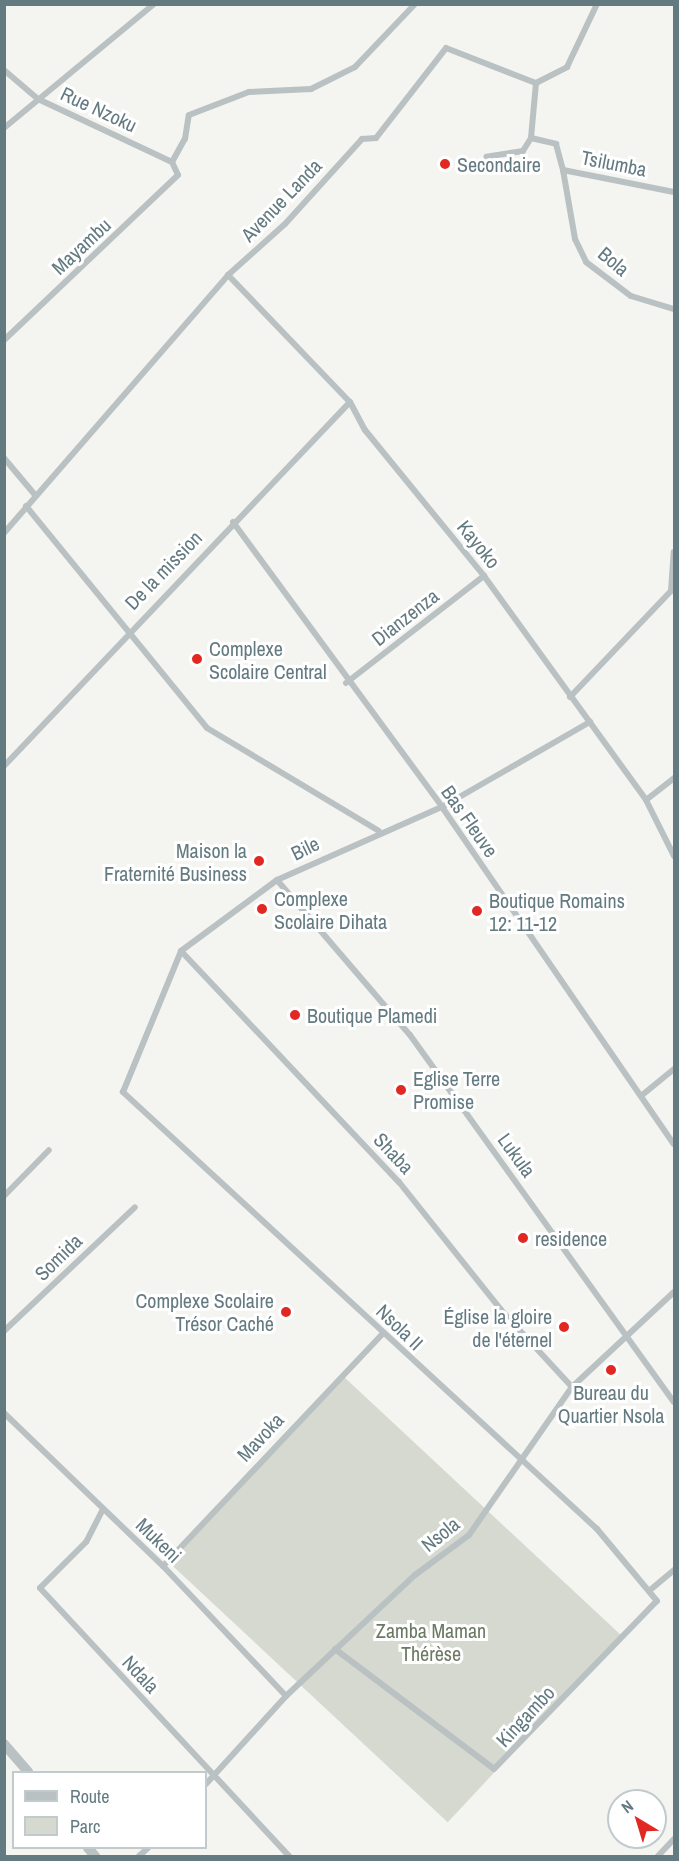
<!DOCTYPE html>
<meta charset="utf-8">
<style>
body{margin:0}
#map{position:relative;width:679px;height:1861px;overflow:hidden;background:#f4f4f0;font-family:"Archivo Narrow",sans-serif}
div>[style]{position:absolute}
.green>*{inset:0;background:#d5d9cf;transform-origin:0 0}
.minor>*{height:6px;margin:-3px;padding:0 3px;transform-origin:3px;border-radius:3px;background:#bac1c3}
.tertiary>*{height:10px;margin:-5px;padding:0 5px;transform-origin:5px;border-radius:5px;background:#bac1c3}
.dots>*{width:16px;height:16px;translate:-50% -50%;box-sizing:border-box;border:3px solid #fff;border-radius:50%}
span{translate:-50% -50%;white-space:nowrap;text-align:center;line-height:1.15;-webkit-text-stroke:6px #fff;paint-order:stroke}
.street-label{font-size:20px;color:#637a81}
.poi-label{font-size:20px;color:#637a81}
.left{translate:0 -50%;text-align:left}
.right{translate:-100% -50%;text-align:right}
.park-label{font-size:20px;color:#6b7962}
.frame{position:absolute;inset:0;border:6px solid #637a81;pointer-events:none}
.legend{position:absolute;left:12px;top:1771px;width:195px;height:78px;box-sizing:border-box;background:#fff;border:2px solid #c1cacd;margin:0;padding:8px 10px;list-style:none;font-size:18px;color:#637a81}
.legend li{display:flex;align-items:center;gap:12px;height:30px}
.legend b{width:30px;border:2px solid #c1cacd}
.north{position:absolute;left:607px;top:1789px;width:60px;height:60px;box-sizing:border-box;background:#fff;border:2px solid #c1cacd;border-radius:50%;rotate:322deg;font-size:16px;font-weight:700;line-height:24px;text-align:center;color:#637a81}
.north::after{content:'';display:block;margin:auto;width:21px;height:27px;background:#e12823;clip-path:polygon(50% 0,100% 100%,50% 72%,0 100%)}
</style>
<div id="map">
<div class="green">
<div style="left:343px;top:1376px;width:381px;height:255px;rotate:43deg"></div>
</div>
<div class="minor">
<div style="left:4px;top:70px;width:45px;rotate:40.5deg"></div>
<div style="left:38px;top:99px;width:148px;rotate:25.2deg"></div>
<div style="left:172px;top:162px;width:14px;rotate:65deg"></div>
<div style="left:178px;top:175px;width:240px;rotate:136.5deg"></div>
<div style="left:536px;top:83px;width:35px;rotate:-27deg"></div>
<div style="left:567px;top:67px;width:70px;rotate:-64.5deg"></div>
<div style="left:4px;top:128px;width:195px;rotate:-39.6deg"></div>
<div style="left:531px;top:138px;width:26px;rotate:13deg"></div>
<div style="left:556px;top:144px;width:27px;rotate:75deg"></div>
<div style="left:563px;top:170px;width:113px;rotate:11.2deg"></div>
<div style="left:172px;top:162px;width:26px;rotate:-61deg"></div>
<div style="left:185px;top:139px;width:24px;rotate:-81deg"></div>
<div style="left:189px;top:115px;width:64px;rotate:-21deg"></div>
<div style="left:249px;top:92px;width:62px;rotate:-2.8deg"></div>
<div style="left:311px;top:89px;width:49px;rotate:-26.6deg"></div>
<div style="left:355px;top:67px;width:87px;rotate:-46.4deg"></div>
<div style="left:563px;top:170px;width:70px;rotate:80.1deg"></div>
<div style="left:575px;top:239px;width:25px;rotate:64deg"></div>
<div style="left:586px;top:262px;width:56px;rotate:37.1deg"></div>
<div style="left:631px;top:296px;width:45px;rotate:16.8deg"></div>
<div style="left:228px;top:275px;width:176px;rotate:46.2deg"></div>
<div style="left:350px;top:402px;width:32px;rotate:62deg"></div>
<div style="left:365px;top:430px;width:188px;rotate:50.8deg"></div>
<div style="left:484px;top:576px;width:276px;rotate:54.1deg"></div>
<div style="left:646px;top:800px;width:63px;rotate:63.4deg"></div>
<div style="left:4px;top:458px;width:48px;rotate:50deg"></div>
<div style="left:26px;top:506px;width:286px;rotate:50.8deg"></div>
<div style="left:207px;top:728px;width:200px;rotate:30.9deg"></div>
<div style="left:233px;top:522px;width:353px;rotate:53.7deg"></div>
<div style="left:442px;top:807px;width:409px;rotate:55.5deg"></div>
<div style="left:4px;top:533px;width:342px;rotate:-49deg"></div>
<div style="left:228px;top:275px;width:76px;rotate:-41.8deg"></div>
<div style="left:285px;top:224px;width:115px;rotate:-47.8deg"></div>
<div style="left:362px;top:139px;width:14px;rotate:-4deg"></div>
<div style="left:376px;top:138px;width:114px;rotate:-52.1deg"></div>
<div style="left:446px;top:48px;width:97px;rotate:21.3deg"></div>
<div style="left:536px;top:83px;width:55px;rotate:95.2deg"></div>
<div style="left:531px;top:138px;width:15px;rotate:122deg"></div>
<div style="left:523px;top:151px;width:37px;rotate:171deg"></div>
<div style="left:346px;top:683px;width:175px;rotate:-37.8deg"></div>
<div style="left:570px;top:697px;width:146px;rotate:-46.4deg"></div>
<div style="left:671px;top:591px;width:39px;rotate:-86deg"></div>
<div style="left:4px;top:766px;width:502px;rotate:-46.45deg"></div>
<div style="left:646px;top:800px;width:36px;rotate:-38deg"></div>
<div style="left:277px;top:880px;width:204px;rotate:49.4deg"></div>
<div style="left:410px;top:1035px;width:452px;rotate:54.3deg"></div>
<div style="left:181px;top:951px;width:318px;rotate:46.7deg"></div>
<div style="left:399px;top:1182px;width:164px;rotate:51.4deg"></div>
<div style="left:501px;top:1310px;width:105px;rotate:47.3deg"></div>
<div style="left:641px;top:1096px;width:43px;rotate:-39.3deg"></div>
<div style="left:4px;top:1196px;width:64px;rotate:-45.6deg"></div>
<div style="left:4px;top:1331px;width:180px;rotate:-43.4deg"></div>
<div style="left:4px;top:1413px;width:221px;rotate:43.9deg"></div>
<div style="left:163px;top:1566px;width:179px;rotate:46.6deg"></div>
<div style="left:103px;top:1509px;width:37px;rotate:117deg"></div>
<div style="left:86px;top:1542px;width:65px;rotate:135deg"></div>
<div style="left:40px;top:1588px;width:366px;rotate:47.1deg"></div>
<div style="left:163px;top:1566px;width:320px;rotate:-46.6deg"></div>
<div style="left:649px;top:1591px;width:33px;rotate:-40deg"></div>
<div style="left:335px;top:1649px;width:199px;rotate:37deg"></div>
<div style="left:494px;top:1769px;width:234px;rotate:-45.9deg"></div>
<div style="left:657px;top:1601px;width:94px;rotate:-129.8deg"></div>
<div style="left:597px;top:1529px;width:645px;rotate:-137.33deg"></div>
<div style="left:123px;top:1092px;width:152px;rotate:-67.6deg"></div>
<div style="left:181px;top:951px;width:119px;rotate:-36.5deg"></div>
<div style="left:277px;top:880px;width:180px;rotate:-23.9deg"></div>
<div style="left:442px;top:807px;width:171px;rotate:-29.9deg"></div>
<div style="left:206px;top:1784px;width:119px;rotate:-47.7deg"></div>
<div style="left:286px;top:1696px;width:177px;rotate:-43.2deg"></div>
<div style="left:415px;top:1575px;width:67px;rotate:-36.5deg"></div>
<div style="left:469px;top:1535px;width:180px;rotate:-55.2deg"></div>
<div style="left:572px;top:1387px;width:139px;rotate:-43deg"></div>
<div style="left:139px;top:1856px;width:12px;rotate:-42deg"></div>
<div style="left:658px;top:1856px;width:23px;rotate:-47deg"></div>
</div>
<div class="tertiary">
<div style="left:4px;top:1744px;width:37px;rotate:49deg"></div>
<div style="left:88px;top:1848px;width:11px;rotate:49deg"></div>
</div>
<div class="dots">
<div style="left:445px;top:164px;background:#e12823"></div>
<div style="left:197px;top:659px;background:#e12823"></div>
<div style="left:259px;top:861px;background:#e12823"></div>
<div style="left:262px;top:909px;background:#e12823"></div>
<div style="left:477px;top:911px;background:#e12823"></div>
<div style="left:295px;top:1015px;background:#e12823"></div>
<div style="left:401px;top:1090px;background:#e12823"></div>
<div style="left:523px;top:1238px;background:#e12823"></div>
<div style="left:286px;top:1312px;background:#e12823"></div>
<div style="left:564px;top:1327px;background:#e12823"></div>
<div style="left:611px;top:1370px;background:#e12823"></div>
</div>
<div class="street-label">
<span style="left:99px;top:109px;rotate:25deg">Rue Nzoku</span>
<span style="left:614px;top:163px;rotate:11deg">Tsilumba</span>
<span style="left:281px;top:200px;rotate:-46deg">Avenue Landa</span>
<span style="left:81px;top:246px;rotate:-43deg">Mayambu</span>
<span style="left:614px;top:261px;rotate:40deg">Bola</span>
<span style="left:479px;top:544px;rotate:51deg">Kayoko</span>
<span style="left:163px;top:570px;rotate:-46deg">De la mission</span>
<span style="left:405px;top:617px;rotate:-38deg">Dianzenza</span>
<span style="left:470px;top:821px;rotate:55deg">Bas Fleuve</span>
<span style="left:305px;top:848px;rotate:-26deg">Bile</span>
<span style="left:394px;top:1153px;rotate:47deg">Shaba</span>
<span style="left:517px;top:1155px;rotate:54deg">Lukula</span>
<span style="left:58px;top:1257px;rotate:-44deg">Somida</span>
<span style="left:400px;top:1327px;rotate:44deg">Nsola II</span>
<span style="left:260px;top:1437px;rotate:-47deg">Mavoka</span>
<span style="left:440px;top:1534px;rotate:-39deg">Nsola</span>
<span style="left:159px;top:1540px;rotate:44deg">Mukeni</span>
<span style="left:141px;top:1674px;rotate:47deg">Ndala</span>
<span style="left:525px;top:1716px;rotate:-47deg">Kingambo</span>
</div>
<div class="poi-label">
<span class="left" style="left:457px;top:164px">Secondaire</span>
<span class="left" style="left:209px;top:660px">Complexe<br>Scolaire Central</span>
<span class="right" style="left:247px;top:862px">Maison la<br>Fraternité Business</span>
<span class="left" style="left:274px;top:910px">Complexe<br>Scolaire Dihata</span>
<span class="left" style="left:489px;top:912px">Boutique Romains<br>12: 11-12</span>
<span class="left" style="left:307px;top:1015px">Boutique Plamedi</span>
<span class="left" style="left:413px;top:1090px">Eglise Terre<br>Promise</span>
<span class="left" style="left:535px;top:1238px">residence</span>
<span class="right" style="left:274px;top:1312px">Complexe Scolaire<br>Trésor Caché</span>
<span class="right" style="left:552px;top:1328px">Église la gloire<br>de l'éternel</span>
<span style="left:611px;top:1404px">Bureau du<br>Quartier Nsola</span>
</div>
<div class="park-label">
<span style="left:431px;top:1642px">Zamba Maman<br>Thérèse</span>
</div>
<div class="frame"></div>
<ul class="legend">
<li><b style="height:8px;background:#bac1c3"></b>Route</li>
<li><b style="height:16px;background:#d5d9cf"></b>Parc</li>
</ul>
<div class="north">N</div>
</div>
